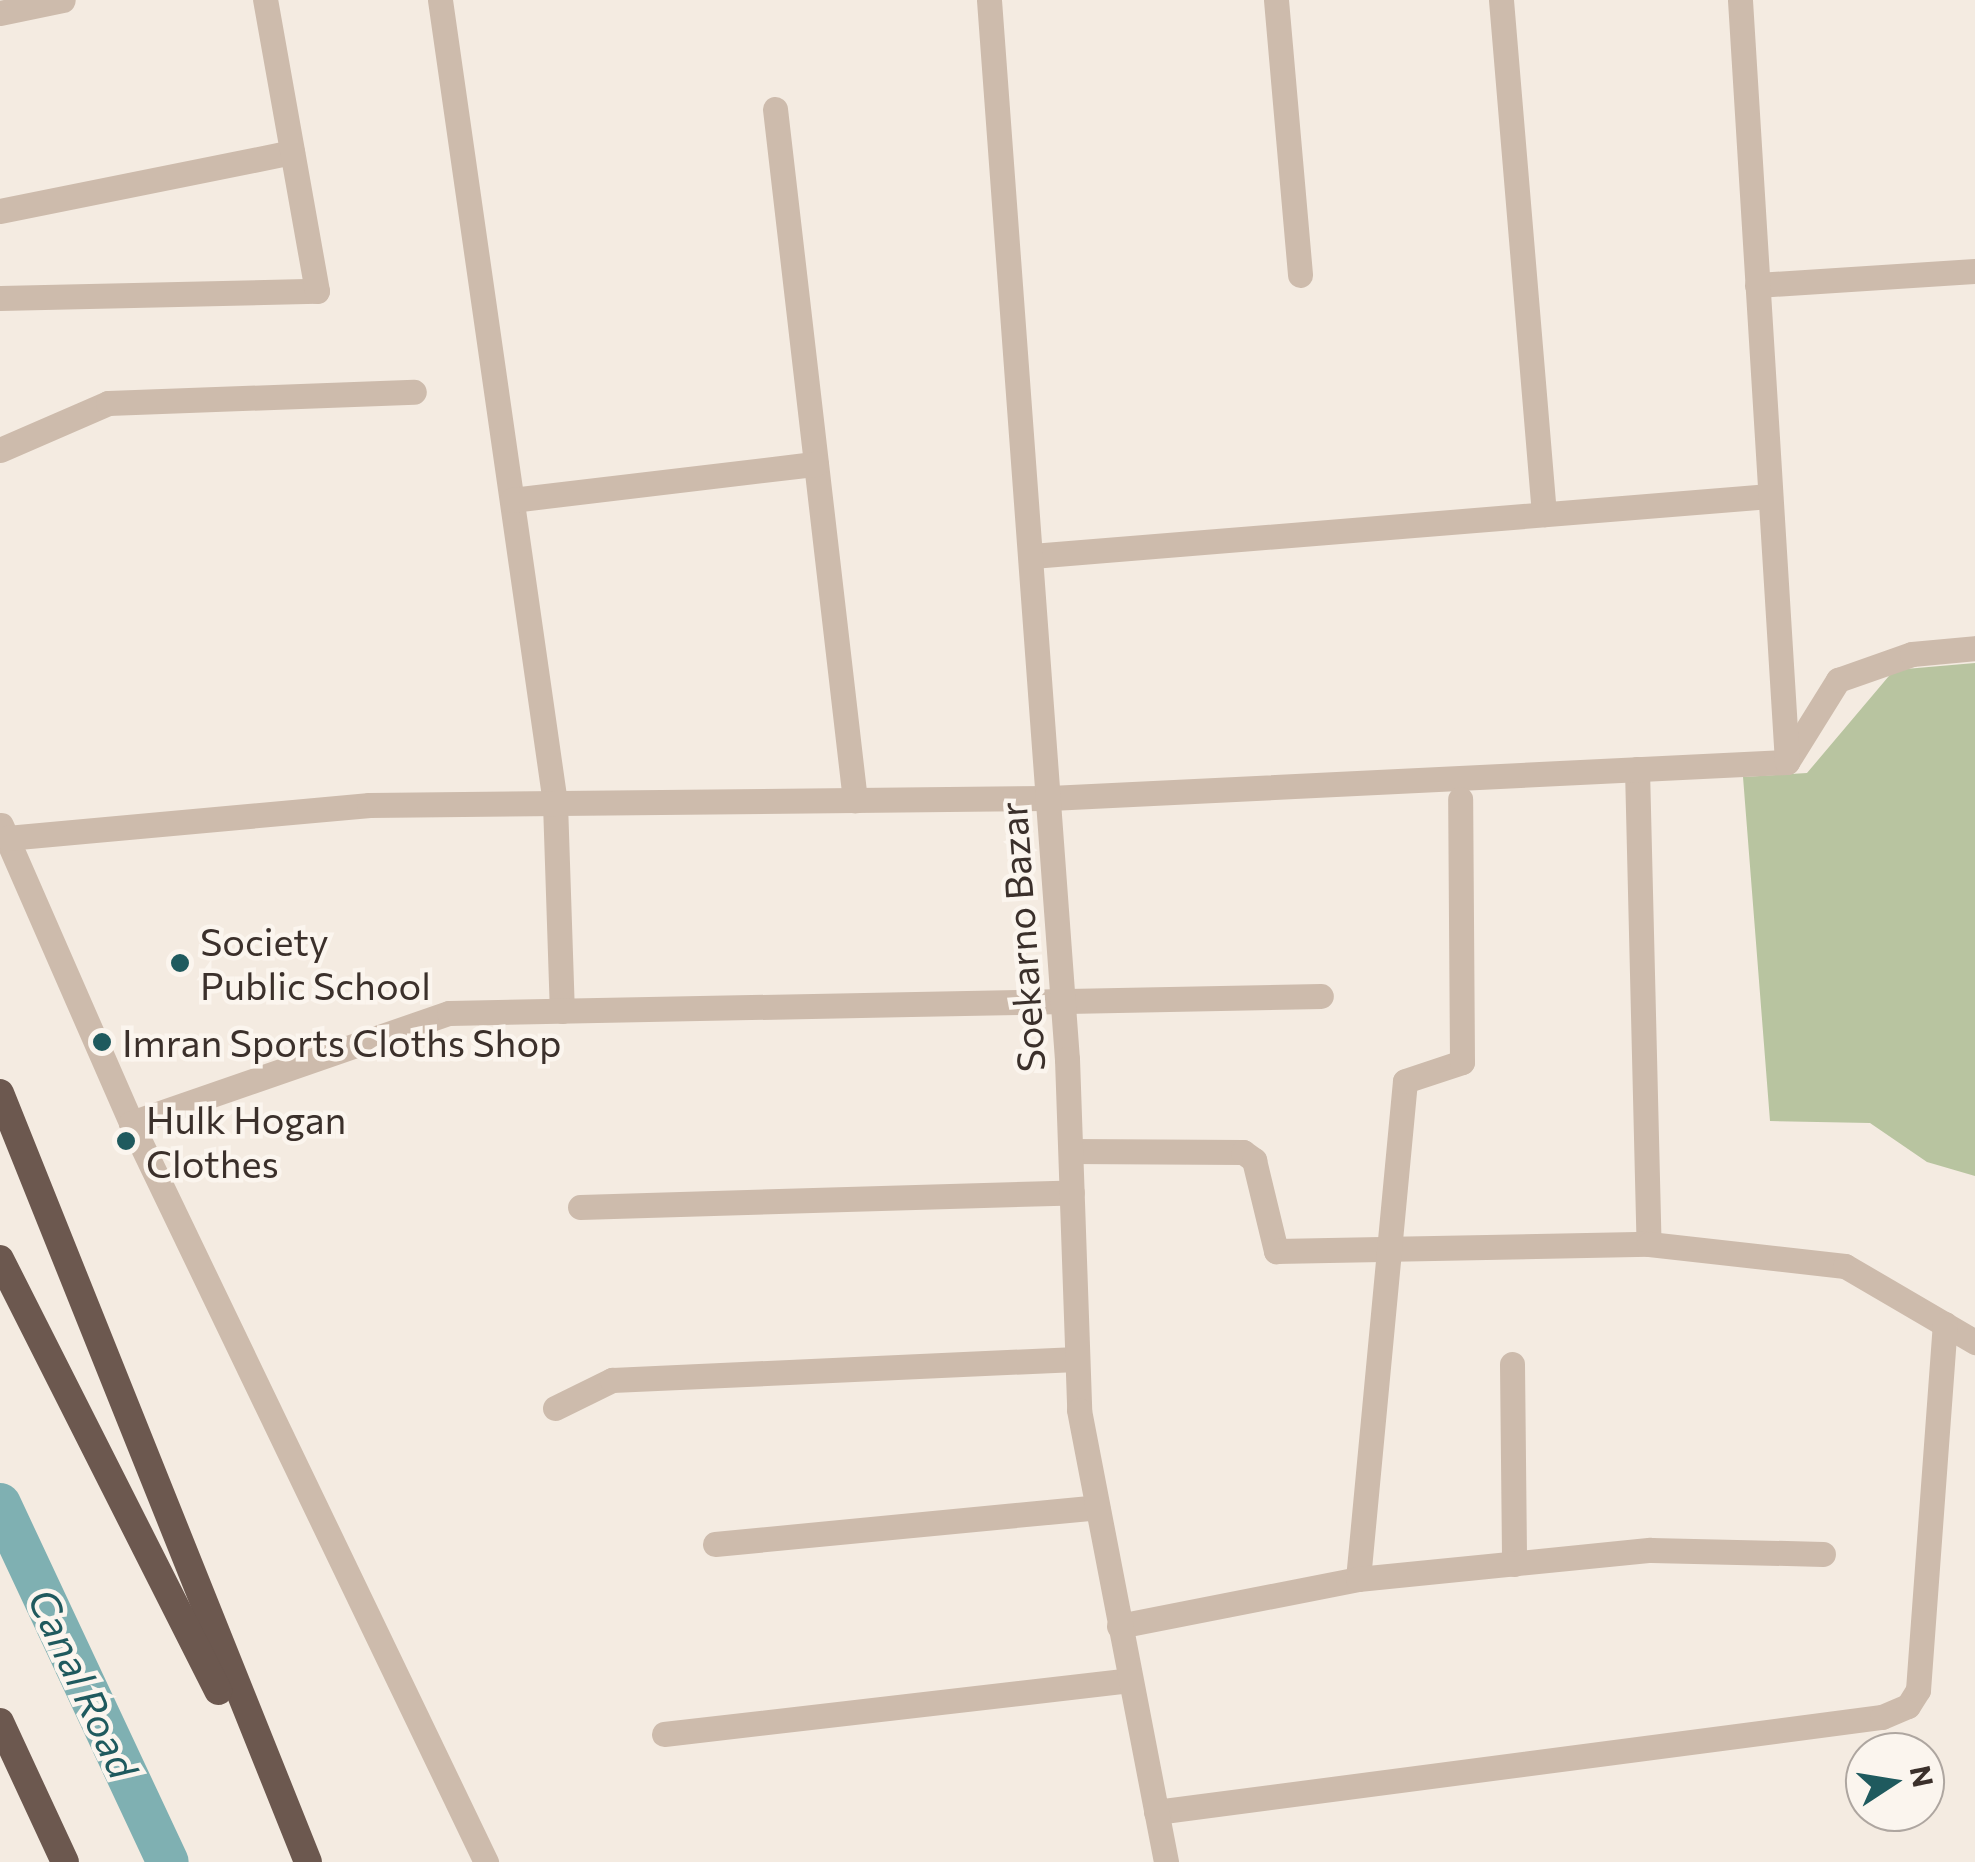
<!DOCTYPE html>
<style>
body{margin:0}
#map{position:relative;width:1975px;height:1862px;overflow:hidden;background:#f4ebe1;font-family:Commissioner,sans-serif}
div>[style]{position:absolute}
.green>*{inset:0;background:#b8c4a0}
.canal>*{height:42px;margin:-21px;padding:0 21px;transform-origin:21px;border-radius:21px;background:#7fb0b2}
.minor>*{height:25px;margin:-12.5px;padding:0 12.5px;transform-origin:12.5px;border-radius:12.5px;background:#cdbbac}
.tertiary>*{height:25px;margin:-12.5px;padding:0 12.5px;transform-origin:12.5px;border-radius:12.5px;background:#cdbbac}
.trunk>*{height:28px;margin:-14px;padding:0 14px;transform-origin:14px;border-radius:14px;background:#6c584f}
.dots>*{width:28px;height:28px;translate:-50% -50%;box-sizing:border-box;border:5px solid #fbf5ee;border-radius:50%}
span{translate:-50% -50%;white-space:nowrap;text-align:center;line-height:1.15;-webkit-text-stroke:9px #fbf5ee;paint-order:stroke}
.street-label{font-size:38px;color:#3b302b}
.poi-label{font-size:38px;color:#3b302b}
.left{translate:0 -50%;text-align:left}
.water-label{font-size:40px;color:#1f5a5e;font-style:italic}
.north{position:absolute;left:1845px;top:1732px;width:100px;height:100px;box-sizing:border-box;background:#fbf5ee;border:2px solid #aea6a0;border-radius:50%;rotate:78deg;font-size:28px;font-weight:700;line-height:40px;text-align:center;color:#3b302b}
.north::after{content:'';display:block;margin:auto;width:35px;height:45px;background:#1f5a5e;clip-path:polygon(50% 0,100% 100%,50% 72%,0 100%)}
</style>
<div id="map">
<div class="green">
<div style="clip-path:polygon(1975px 663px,1975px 1176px,1927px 1162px,1870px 1123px,1770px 1121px,1743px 777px,1807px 773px,1894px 670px)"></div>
</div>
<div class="canal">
<div style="left:0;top:1504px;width:395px;rotate:64.9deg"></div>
</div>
<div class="minor">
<div style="left:440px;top:0;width:811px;rotate:81.85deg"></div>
<div style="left:555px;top:803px;width:208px;rotate:88.1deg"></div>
<div style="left:1276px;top:0;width:276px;rotate:85deg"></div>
<div style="left:1501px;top:0;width:516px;rotate:85.22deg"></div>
<div style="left:0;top:13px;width:64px;rotate:-11.7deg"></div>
<div style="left:775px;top:109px;width:696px;rotate:83.4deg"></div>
<div style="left:0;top:211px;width:298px;rotate:-11.4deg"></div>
<div style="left:1757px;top:285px;width:218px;rotate:-3.7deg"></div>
<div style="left:0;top:298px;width:317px;rotate:-1.3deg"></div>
<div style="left:317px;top:291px;width:296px;rotate:-100.1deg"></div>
<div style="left:0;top:450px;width:118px;rotate:-23.5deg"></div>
<div style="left:108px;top:403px;width:306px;rotate:-2.1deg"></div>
<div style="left:512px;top:500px;width:306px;rotate:-6.8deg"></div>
<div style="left:1032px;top:556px;width:740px;rotate:-4.65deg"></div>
<div style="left:1787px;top:762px;width:97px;rotate:-58.1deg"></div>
<div style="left:1838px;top:680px;width:78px;rotate:-19.4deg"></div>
<div style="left:1912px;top:654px;width:63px;rotate:-5.4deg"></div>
<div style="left:1637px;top:769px;width:475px;rotate:88.6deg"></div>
<div style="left:1px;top:825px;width:325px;rotate:66.4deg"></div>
<div style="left:131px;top:1123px;width:820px;rotate:64.34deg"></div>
<div style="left:7px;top:838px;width:364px;rotate:-5.2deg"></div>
<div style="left:369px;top:805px;width:681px;rotate:-0.59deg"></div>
<div style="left:1050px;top:798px;width:738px;rotate:-2.8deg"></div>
<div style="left:1787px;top:762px;width:763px;rotate:-93.53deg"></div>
<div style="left:131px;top:1123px;width:336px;rotate:-19.1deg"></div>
<div style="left:449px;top:1013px;width:872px;rotate:-1.12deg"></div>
<div style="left:1071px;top:1151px;width:172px;rotate:0.3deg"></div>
<div style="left:1243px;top:1152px;width:14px;rotate:36deg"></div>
<div style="left:1254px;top:1160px;width:94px;rotate:76.4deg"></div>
<div style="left:1276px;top:1251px;width:373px;rotate:-1.1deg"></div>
<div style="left:1649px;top:1244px;width:197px;rotate:6.4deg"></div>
<div style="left:1845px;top:1266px;width:151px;rotate:30.3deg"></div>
<div style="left:580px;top:1207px;width:492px;rotate:-1.7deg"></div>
<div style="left:1512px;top:1364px;width:200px;rotate:89.4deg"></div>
<div style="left:555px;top:1408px;width:64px;rotate:-26.2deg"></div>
<div style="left:612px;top:1380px;width:465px;rotate:-2.6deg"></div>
<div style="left:715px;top:1544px;width:384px;rotate:-5.5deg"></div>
<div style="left:1358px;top:1579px;width:500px;rotate:-84.61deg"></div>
<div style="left:1405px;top:1081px;width:60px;rotate:-18.4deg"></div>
<div style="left:1462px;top:1062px;width:263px;rotate:-90.4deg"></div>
<div style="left:1119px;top:1626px;width:244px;rotate:-11.1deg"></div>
<div style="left:1358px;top:1579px;width:294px;rotate:-5.7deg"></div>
<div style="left:1651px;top:1550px;width:172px;rotate:1.3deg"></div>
<div style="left:664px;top:1734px;width:469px;rotate:-6.6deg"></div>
<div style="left:1156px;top:1812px;width:732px;rotate:-7.46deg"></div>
<div style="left:1882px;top:1717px;width:28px;rotate:-23deg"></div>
<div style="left:1908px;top:1706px;width:19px;rotate:-58deg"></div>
<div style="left:1918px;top:1690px;width:367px;rotate:-85.8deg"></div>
</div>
<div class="tertiary">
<div style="left:989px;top:0;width:1062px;rotate:85.79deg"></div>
<div style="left:1067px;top:1059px;width:351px;rotate:88deg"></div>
<div style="left:1079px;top:1410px;width:460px;rotate:79.1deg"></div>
</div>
<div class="trunk">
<div style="left:0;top:1093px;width:828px;rotate:68.17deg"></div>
<div style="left:0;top:1259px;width:484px;rotate:63.2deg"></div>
<div style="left:0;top:1722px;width:154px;rotate:65.1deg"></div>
</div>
<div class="dots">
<div style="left:180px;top:963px;background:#1f5a5e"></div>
<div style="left:102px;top:1042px;background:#1f5a5e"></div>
<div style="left:126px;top:1141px;background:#1f5a5e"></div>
</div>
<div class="street-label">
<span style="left:1021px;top:937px;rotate:-94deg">Soekarno Bazar</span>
</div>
<div class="poi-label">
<span class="left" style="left:200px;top:963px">Society<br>Public School</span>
<span class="left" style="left:122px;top:1042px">Imran Sports Cloths Shop</span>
<span class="left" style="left:146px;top:1141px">Hulk Hogan<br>Clothes</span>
</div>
<div class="water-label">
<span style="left:84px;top:1683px;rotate:65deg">Canal Road</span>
</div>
<div class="north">N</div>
</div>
